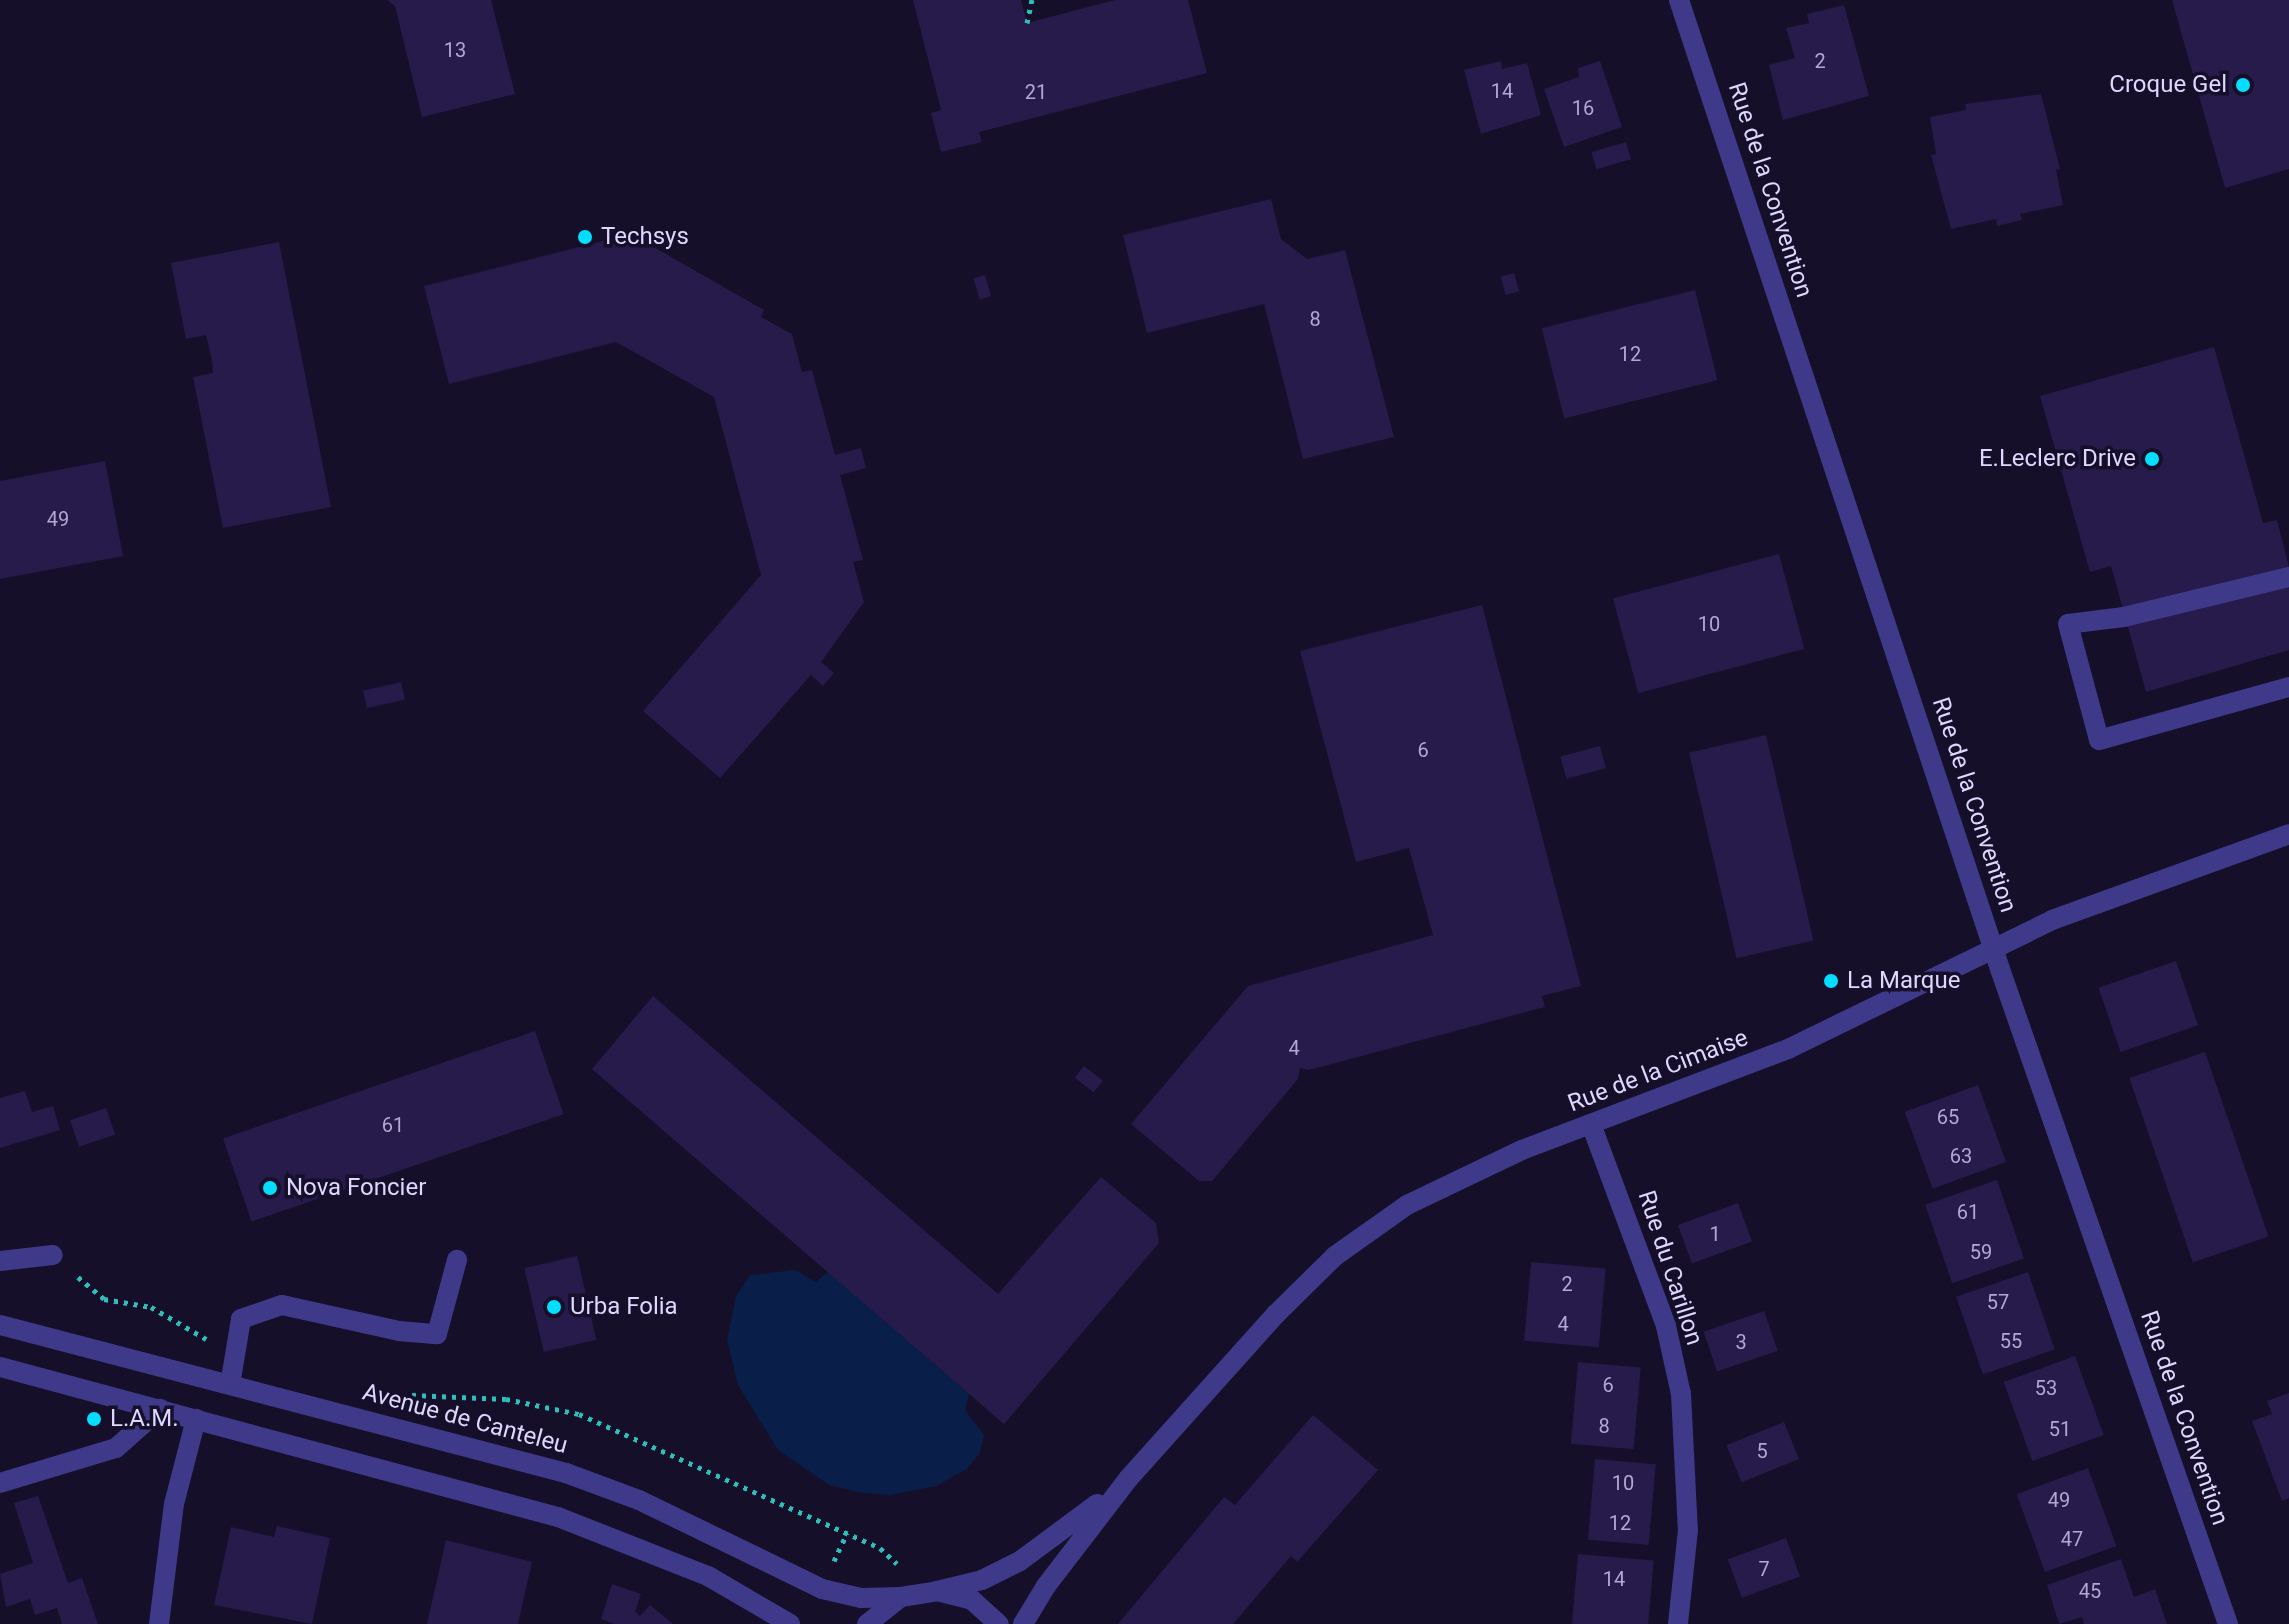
<!DOCTYPE html>
<style>
body{margin:0}
#map{position:relative;width:2289px;height:1624px;overflow:hidden;background:#150f29;font-family:Roboto,sans-serif}
div>[style]{position:absolute}
.water>*{inset:0;background:#091e49}
.building>*{inset:0;background:#261b4b;transform-origin:0 0}
.path>*{height:5px;margin-top:-2.5px;transform-origin:0;background:repeating-linear-gradient(90deg,#2cbfbb 0 4px,transparent 0 10px)}
.minor>*{height:20px;margin:-10px;padding:0 10px;transform-origin:10px;border-radius:10px;background:#3f398a}
.dots>*{width:22px;height:22px;translate:-50% -50%;box-sizing:border-box;border:4px solid #150f29;border-radius:50%}
span{translate:-50% -50%;white-space:nowrap;text-align:center;line-height:1.15;-webkit-text-stroke:7px #150f29;paint-order:stroke}
.number-label{font-size:20px;color:#b0a9d2}
.number-label span{-webkit-text-stroke-width:0}
.poi-label{font-size:24px;color:#ded8ff}
.right{translate:-100% -50%;text-align:right}
.left{translate:0 -50%;text-align:left}
.street-label{font-size:24px;color:#ded8ff}
</style>
<div id="map">
<div class="water">
<div style="clip-path:polygon(795px 1270px,816px 1282px,828px 1272px,969px 1394px,965px 1410px,984px 1435px,980px 1453px,967px 1469px,936px 1486px,890px 1495px,862px 1493px,829px 1485px,778px 1450px,738px 1385px,727px 1340px,736px 1296px,750px 1275px)"></div>
</div>
<div class="building">
<div style="clip-path:polygon(387px 0,491px 0,515px 94px,422px 117px,395px 6px)"></div>
<div style="clip-path:polygon(913px 0,1021px 0,1027px 23px,1115px 0,1188px 0,1207px 73px,979px 132px,982px 142px,941px 152px,931px 113px,941px 110px)"></div>
<div style="clip-path:polygon(2172px 0,2289px 0,2289px 169px,2225px 188px)"></div>
<div style="clip-path:polygon(1844px 5px,1869px 96px,1783px 120px,1769px 65px,1795px 58px,1786px 28px,1809px 23px,1807px 14px)"></div>
<div style="clip-path:polygon(1501px 61px,1502px 69px,1527px 63px,1541px 115px,1481px 134px,1464px 70px)"></div>
<div style="clip-path:polygon(1600px 61px,1622px 127px,1564px 147px,1544px 89px,1579px 77px,1578px 68px)"></div>
<div style="clip-path:polygon(2041px 94px,2060px 169px,2056px 170px,2063px 205px,2020px 214px,2022px 220px,1997px 226px,1996px 219px,1951px 229px,1931px 155px,1936px 154px,1930px 117px,1966px 110px,1965px 104px)"></div>
<div style="left:1626px;top:142px;width:18px;height:36px;rotate:74deg"></div>
<div style="clip-path:polygon(1271px 199px,1281px 239px,1307px 259px,1345px 250px,1394px 437px,1303px 459px,1264px 304px,1147px 333px,1123px 235px)"></div>
<div style="clip-path:polygon(631px 234px,764px 310px,761px 317px,792px 334px,802px 372px,812px 370px,835px 455px,861px 448px,866px 468px,840px 475px,863px 560px,853px 562px,864px 602px,821px 662px,834px 673px,823px 686px,811px 675px,720px 778px,643px 711px,761px 575px,714px 397px,616px 342px,449px 384px,424px 286px)"></div>
<div style="clip-path:polygon(279px 242px,331px 507px,223px 528px,193px 377px,213px 373px,212px 361px,206px 335px,186px 339px,171px 263px)"></div>
<div style="left:1514px;top:273px;width:19px;height:14px;rotate:74deg"></div>
<div style="left:985px;top:275px;width:22px;height:12px;rotate:74deg"></div>
<div style="left:1695px;top:290px;width:93px;height:158px;rotate:76deg"></div>
<div style="clip-path:polygon(2214px 347px,2263px 523px,2277px 520px,2289px 567px,2289px 650px,2146px 692px,2111px 566px,2090px 572px,2040px 396px)"></div>
<div style="clip-path:polygon(105px 461px,123px 556px,0 579px,0 481px)"></div>
<div style="left:1779px;top:554px;width:98px;height:172px;rotate:75deg"></div>
<div style="clip-path:polygon(1482px 605px,1581px 986px,1542px 996px,1545px 1007px,1309px 1070px,1300px 1068px,1298px 1079px,1212px 1181px,1199px 1181px,1131px 1124px,1248px 986px,1433px 935px,1409px 848px,1356px 862px,1300px 651px)"></div>
<div style="left:401px;top:682px;width:18px;height:39px;rotate:77deg"></div>
<div style="left:1766px;top:735px;width:211px;height:79px;rotate:77deg"></div>
<div style="left:1600px;top:746px;width:23px;height:41px;rotate:75deg"></div>
<div style="left:2176px;top:961px;width:68px;height:82px;rotate:71deg"></div>
<div style="clip-path:polygon(653px 996px,998px 1294px,1101px 1177px,1156px 1223px,1159px 1243px,1004px 1424px,592px 1069px)"></div>
<div style="left:535px;top:1031px;width:88px;height:330px;rotate:71deg"></div>
<div style="left:2205px;top:1052px;width:195px;height:80px;rotate:71deg"></div>
<div style="left:1084px;top:1066px;width:24px;height:15px;rotate:38deg"></div>
<div style="left:1978px;top:1085px;width:82px;height:78px;rotate:70deg"></div>
<div style="clip-path:polygon(25px 1091px,32px 1112px,53px 1106px,60px 1130px,0 1148px,0 1098px)"></div>
<div style="left:106px;top:1108px;width:28px;height:38px;rotate:71deg"></div>
<div style="left:1997px;top:1180px;width:83px;height:76px;rotate:71deg"></div>
<div style="left:1738px;top:1203px;width:41px;height:64px;rotate:70deg"></div>
<div style="left:577px;top:1256px;width:86px;height:54px;rotate:77deg"></div>
<div style="left:1531px;top:1262px;width:75px;height:79px;rotate:5deg"></div>
<div style="left:2028px;top:1272px;width:82px;height:76px;rotate:71deg"></div>
<div style="left:1764px;top:1311px;width:42px;height:64px;rotate:71deg"></div>
<div style="left:2075px;top:1356px;width:84px;height:76px;rotate:70deg"></div>
<div style="left:1578px;top:1362px;width:63px;height:82px;rotate:5deg"></div>
<div style="clip-path:polygon(2289px 1393px,2289px 1498px,2282px 1501px,2252px 1421px,2272px 1414px,2267px 1401px)"></div>
<div style="clip-path:polygon(1313px 1415px,1378px 1470px,1297px 1562px,1291px 1556px,1233px 1624px,1118px 1624px,1224px 1497px,1235px 1505px)"></div>
<div style="left:1784px;top:1422px;width:40px;height:62px;rotate:68deg"></div>
<div style="left:1595px;top:1459px;width:61px;height:81px;rotate:5deg"></div>
<div style="left:2088px;top:1468px;width:83px;height:76px;rotate:70deg"></div>
<div style="clip-path:polygon(38px 1496px,68px 1583px,82px 1578px,98px 1624px,62px 1624px,57px 1608px,35px 1615px,30px 1599px,6px 1607px,0 1574px,33px 1563px,14px 1503px)"></div>
<div style="clip-path:polygon(277px 1526px,330px 1538px,312px 1624px,214px 1605px,231px 1527px,274px 1537px)"></div>
<div style="left:1786px;top:1538px;width:41px;height:62px;rotate:70deg"></div>
<div style="clip-path:polygon(446px 1540px,532px 1562px,518px 1624px,427px 1624px)"></div>
<div style="left:1578px;top:1554px;width:76px;height:70px;rotate:5deg"></div>
<div style="clip-path:polygon(2121px 1559px,2134px 1597px,2155px 1589px,2167px 1624px,2084px 1624px,2082px 1617px,2059px 1624px,2047px 1585px)"></div>
<div style="clip-path:polygon(612px 1584px,641px 1594px,635px 1612px,640px 1616px,650px 1605px,673px 1624px,614px 1624px,601px 1619px)"></div>
</div>
<div class="path">
<div style="left:1027px;top:23px;width:24px;rotate:-78deg"></div>
<div style="left:78px;top:1277px;width:34px;rotate:40deg"></div>
<div style="left:104px;top:1299px;width:48px;rotate:9.7deg"></div>
<div style="left:151px;top:1307px;width:64px;rotate:30.2deg"></div>
<div style="left:412px;top:1395px;width:94px;rotate:2.4deg"></div>
<div style="left:506px;top:1399px;width:75px;rotate:11.6deg"></div>
<div style="left:579px;top:1414px;width:329px;rotate:24deg"></div>
<div style="left:880px;top:1548px;width:23px;rotate:43deg"></div>
<div style="left:834px;top:1561px;width:31px;rotate:-65deg"></div>
</div>
<div class="minor">
<div style="left:1679px;top:0;width:1021px;rotate:71.67deg"></div>
<div style="left:2000px;top:969px;width:694px;rotate:70.81deg"></div>
<div style="left:2289px;top:577px;width:170px;rotate:166.4deg"></div>
<div style="left:2124px;top:617px;width:56px;rotate:172.9deg"></div>
<div style="left:2068px;top:624px;width:120px;rotate:75deg"></div>
<div style="left:2099px;top:740px;width:197px;rotate:-15.6deg"></div>
<div style="left:1591px;top:1124px;width:215px;rotate:69.6deg"></div>
<div style="left:1666px;top:1326px;width:70px;rotate:77.6deg"></div>
<div style="left:1681px;top:1394px;width:136px;rotate:87.1deg"></div>
<div style="left:1688px;top:1530px;width:95px;rotate:96.1deg"></div>
<div style="left:0;top:1261px;width:53px;rotate:-6.5deg"></div>
<div style="left:0;top:1325px;width:585px;rotate:14.65deg"></div>
<div style="left:566px;top:1473px;width:78px;rotate:20.3deg"></div>
<div style="left:639px;top:1500px;width:203px;rotate:25.9deg"></div>
<div style="left:822px;top:1589px;width:40px;rotate:13deg"></div>
<div style="left:861px;top:1598px;width:40px;rotate:-1.4deg"></div>
<div style="left:0;top:1367px;width:578px;rotate:15.05deg"></div>
<div style="left:558px;top:1517px;width:161px;rotate:21.5deg"></div>
<div style="left:708px;top:1576px;width:95px;rotate:30.3deg"></div>
<div style="left:230px;top:1385px;width:67px;rotate:-80.5deg"></div>
<div style="left:241px;top:1319px;width:43px;rotate:-18.9deg"></div>
<div style="left:282px;top:1305px;width:120px;rotate:12.5deg"></div>
<div style="left:399px;top:1331px;width:38px;rotate:5deg"></div>
<div style="left:437px;top:1334px;width:77px;rotate:-74.9deg"></div>
<div style="left:0;top:1483px;width:121px;rotate:-16.8deg"></div>
<div style="left:116px;top:1448px;width:59px;rotate:-41.6deg"></div>
<div style="left:937px;top:1591px;width:46px;rotate:-13.7deg"></div>
<div style="left:982px;top:1580px;width:42px;rotate:-26.6deg"></div>
<div style="left:1020px;top:1561px;width:96px;rotate:-36.5deg"></div>
<div style="left:159px;top:1624px;width:121px;rotate:-82.9deg"></div>
<div style="left:174px;top:1504px;width:88px;rotate:-75.5deg"></div>
<div style="left:867px;top:1624px;width:43px;rotate:-38.5deg"></div>
<div style="left:901px;top:1597px;width:36px;rotate:-9deg"></div>
<div style="left:937px;top:1591px;width:36px;rotate:14deg"></div>
<div style="left:972px;top:1600px;width:36px;rotate:42deg"></div>
<div style="left:1023px;top:1624px;width:44px;rotate:-58.8deg"></div>
<div style="left:1046px;top:1586px;width:135px;rotate:-52.5deg"></div>
<div style="left:1128px;top:1479px;width:222px;rotate:-48.1deg"></div>
<div style="left:1276px;top:1314px;width:83px;rotate:-44.5deg"></div>
<div style="left:1335px;top:1256px;width:88px;rotate:-35.3deg"></div>
<div style="left:1407px;top:1205px;width:127px;rotate:-25.6deg"></div>
<div style="left:1522px;top:1150px;width:285px;rotate:-20.8deg"></div>
<div style="left:1788px;top:1049px;width:294px;rotate:-26deg"></div>
<div style="left:2052px;top:920px;width:252px;rotate:-19.9deg"></div>
</div>
<div class="dots">
<div style="left:2243px;top:85px;background:#04ddff"></div>
<div style="left:585px;top:237px;background:#04ddff"></div>
<div style="left:2152px;top:459px;background:#04ddff"></div>
<div style="left:1831px;top:981px;background:#04ddff"></div>
<div style="left:270px;top:1188px;background:#04ddff"></div>
<div style="left:554px;top:1307px;background:#04ddff"></div>
<div style="left:94px;top:1419px;background:#04ddff"></div>
</div>
<div class="number-label">
<span style="left:455px;top:50px">13</span>
<span style="left:1820px;top:61px">2</span>
<span style="left:1502px;top:91px">14</span>
<span style="left:1036px;top:92px">21</span>
<span style="left:1583px;top:108px">16</span>
<span style="left:1315px;top:319px">8</span>
<span style="left:1630px;top:354px">12</span>
<span style="left:58px;top:519px">49</span>
<span style="left:1709px;top:624px">10</span>
<span style="left:1423px;top:750px">6</span>
<span style="left:1294px;top:1048px">4</span>
<span style="left:1948px;top:1117px">65</span>
<span style="left:393px;top:1125px">61</span>
<span style="left:1961px;top:1156px">63</span>
<span style="left:1968px;top:1212px">61</span>
<span style="left:1715px;top:1234px">1</span>
<span style="left:1981px;top:1252px">59</span>
<span style="left:1567px;top:1284px">2</span>
<span style="left:1998px;top:1302px">57</span>
<span style="left:1563px;top:1324px">4</span>
<span style="left:2011px;top:1341px">55</span>
<span style="left:1741px;top:1342px">3</span>
<span style="left:1608px;top:1385px">6</span>
<span style="left:2046px;top:1388px">53</span>
<span style="left:1604px;top:1426px">8</span>
<span style="left:2060px;top:1429px">51</span>
<span style="left:1762px;top:1451px">5</span>
<span style="left:1623px;top:1483px">10</span>
<span style="left:2059px;top:1500px">49</span>
<span style="left:1620px;top:1523px">12</span>
<span style="left:2072px;top:1539px">47</span>
<span style="left:1764px;top:1569px">7</span>
<span style="left:1614px;top:1579px">14</span>
<span style="left:2090px;top:1591px">45</span>
</div>
<div class="poi-label">
<span class="right" style="left:2227px;top:85px">Croque Gel</span>
<span class="left" style="left:601px;top:237px">Techsys</span>
<span class="right" style="left:2136px;top:459px">E.Leclerc Drive</span>
<span class="left" style="left:1847px;top:981px">La Marque</span>
<span class="left" style="left:286px;top:1188px">Nova Foncier</span>
<span class="left" style="left:570px;top:1307px">Urba Folia</span>
<span class="left" style="left:110px;top:1419px">L.A.M.</span>
</div>
<div class="street-label">
<span style="left:1770px;top:190px;rotate:72deg">Rue de la Convention</span>
<span style="left:1974px;top:805px;rotate:72deg">Rue de la Convention</span>
<span style="left:1658px;top:1071px;rotate:-21deg">Rue de la Cimaise</span>
<span style="left:1670px;top:1268px;rotate:72deg">Rue du Carillon</span>
<span style="left:2184px;top:1418px;rotate:71deg">Rue de la Convention</span>
<span style="left:465px;top:1419px;rotate:15deg">Avenue de Canteleu</span>
</div>
</div>
